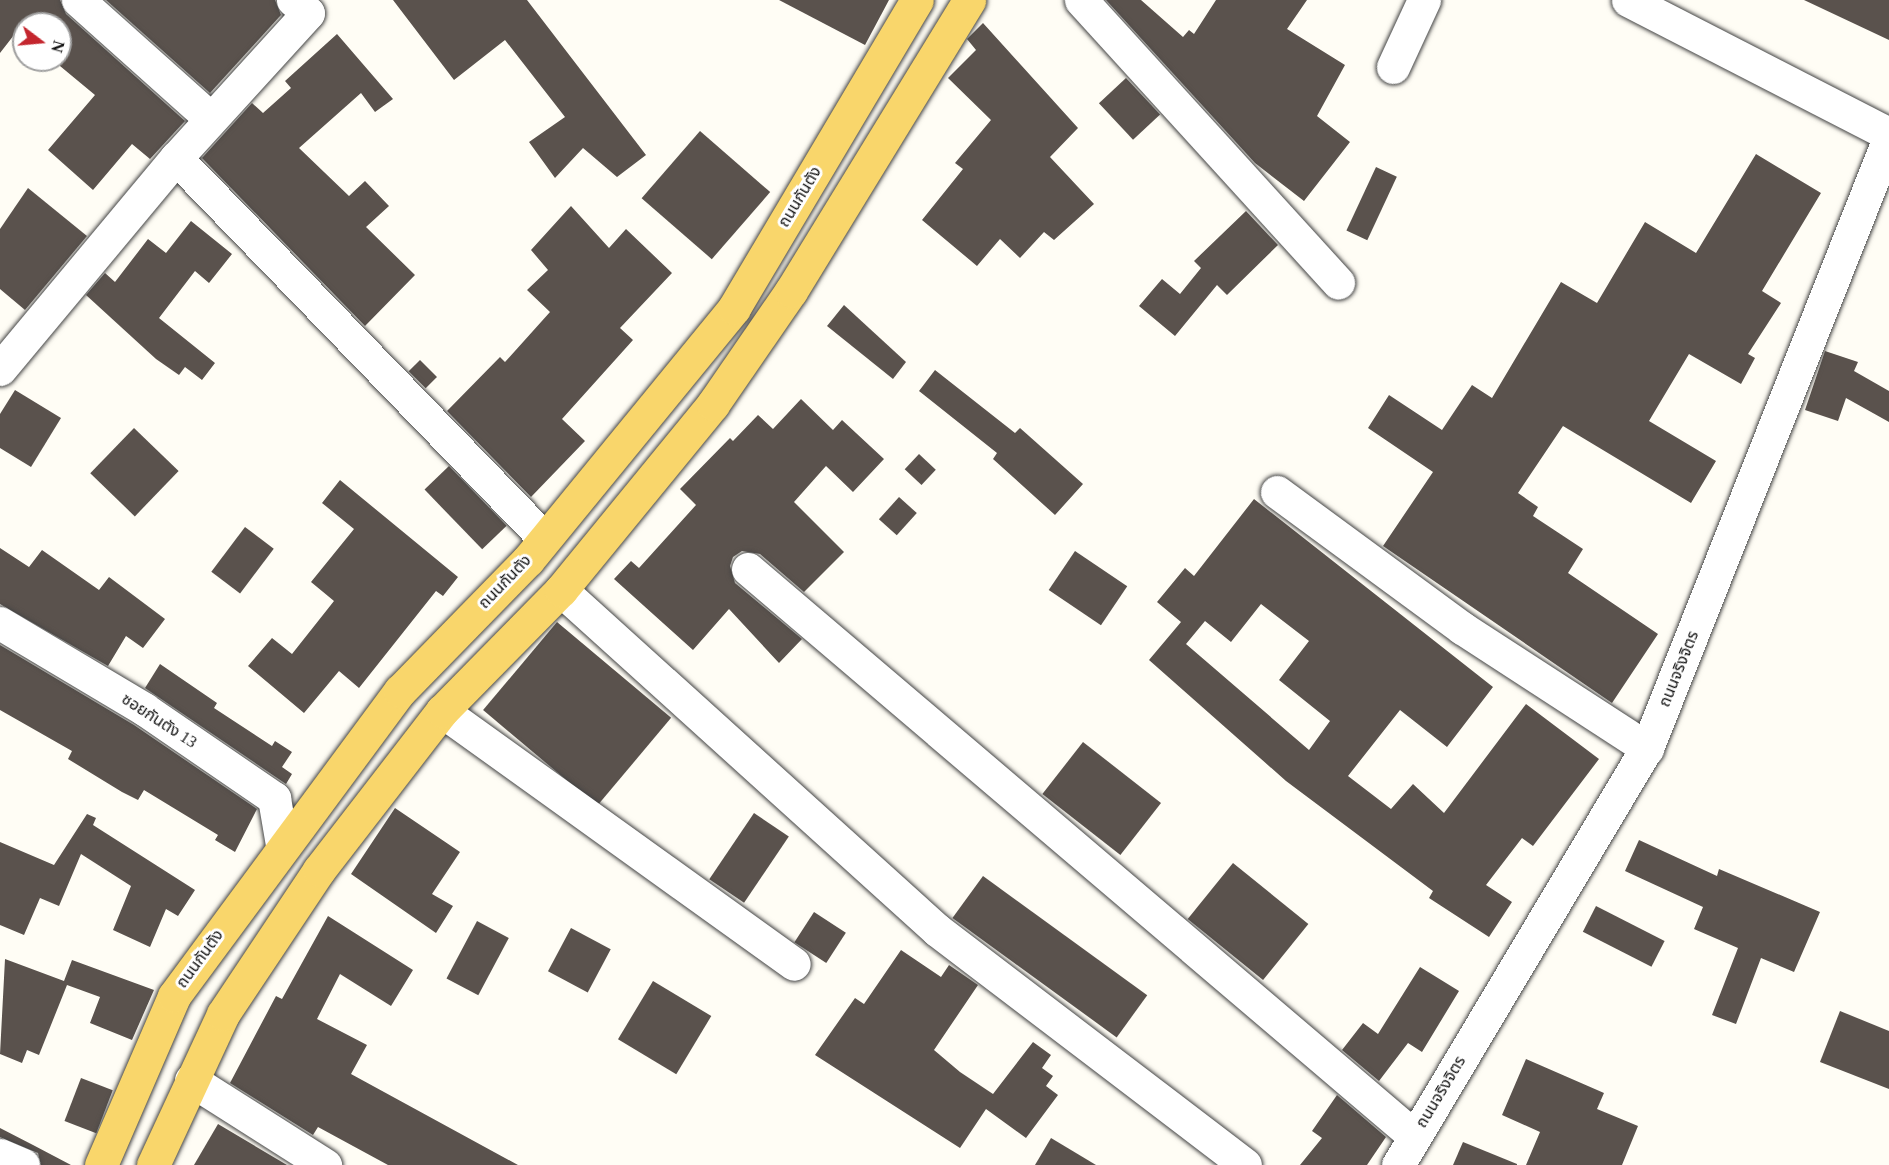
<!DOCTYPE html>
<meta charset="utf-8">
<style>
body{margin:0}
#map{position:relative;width:1889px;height:1165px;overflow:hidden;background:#fffdf5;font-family:"Times New Roman","Noto Sans Thai",serif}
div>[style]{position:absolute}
.building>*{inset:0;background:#5a524d;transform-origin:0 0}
.roads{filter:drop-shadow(0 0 2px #444) drop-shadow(0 0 2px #444)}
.minor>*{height:33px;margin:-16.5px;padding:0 16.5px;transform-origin:16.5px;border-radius:16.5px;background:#fff}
.major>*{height:33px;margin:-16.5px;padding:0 16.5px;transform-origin:16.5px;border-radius:16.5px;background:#f9d66b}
span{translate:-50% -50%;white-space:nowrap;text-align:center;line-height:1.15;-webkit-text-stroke:6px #fff;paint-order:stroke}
.street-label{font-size:16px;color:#111}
.north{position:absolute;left:12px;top:12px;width:60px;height:60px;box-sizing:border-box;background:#fff;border:2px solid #a0a0a0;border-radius:50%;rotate:106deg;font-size:16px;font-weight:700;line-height:24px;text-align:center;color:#111}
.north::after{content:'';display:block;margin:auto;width:21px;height:27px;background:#c4262e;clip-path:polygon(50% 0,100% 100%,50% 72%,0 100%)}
</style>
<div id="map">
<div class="building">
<div style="clip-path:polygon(0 0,60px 0,66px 14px,185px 121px,150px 159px,132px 144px,93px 190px,48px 150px,95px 95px,60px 66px,60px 24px,24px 24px,24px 44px,14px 35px,0 53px)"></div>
<div style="clip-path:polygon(106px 0,275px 0,281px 15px,210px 93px)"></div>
<div style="clip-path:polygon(393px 0,527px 0,646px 155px,617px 177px,583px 148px,555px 178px,529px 142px,565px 117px,505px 40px,454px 80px)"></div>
<div style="clip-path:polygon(779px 0,889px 0,865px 45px)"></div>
<div style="clip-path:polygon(1106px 0,1141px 0,1183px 37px,1189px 30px,1194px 34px,1216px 0,1307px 0,1287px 29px,1345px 65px,1317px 116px,1350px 142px,1304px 201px,1255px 163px)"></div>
<div style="clip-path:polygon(1804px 0,1889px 0,1889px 40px)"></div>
<div style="clip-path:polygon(983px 23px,1078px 128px,1050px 157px,1094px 204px,1054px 240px,1044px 232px,1020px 258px,1000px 239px,977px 266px,922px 220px,963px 169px,955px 163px,991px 120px,948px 78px,976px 50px,967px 39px)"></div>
<div style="clip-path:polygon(337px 34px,393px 99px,375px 112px,361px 93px,299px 148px,349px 196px,365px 181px,389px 206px,366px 227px,415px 275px,365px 326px,202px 158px,252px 103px,263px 113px,291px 88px,285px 81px)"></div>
<div style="left:1126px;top:78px;width:50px;height:37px;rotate:47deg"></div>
<div style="left:700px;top:131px;width:93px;height:89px;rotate:41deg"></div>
<div style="clip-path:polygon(1756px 154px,1821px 193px,1762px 291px,1781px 303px,1748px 354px,1755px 358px,1741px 384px,1689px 354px,1649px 421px,1716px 461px,1691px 503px,1563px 426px,1518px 493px,1538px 507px,1533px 516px,1583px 549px,1568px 573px,1658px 634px,1612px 703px,1383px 546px,1433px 472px,1368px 428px,1389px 395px,1442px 430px,1472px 385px,1492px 398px,1561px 282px,1597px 303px,1645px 222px,1696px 253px)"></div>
<div style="left:1376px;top:167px;width:23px;height:70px;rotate:25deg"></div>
<div style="clip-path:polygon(28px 188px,87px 236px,25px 310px,0 289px,0 229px)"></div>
<div style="clip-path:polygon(571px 206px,609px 248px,626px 229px,672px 273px,620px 328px,633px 340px,562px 419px,585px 441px,531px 497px,447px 411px,500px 357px,505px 362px,550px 312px,527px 290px,548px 270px,531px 250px)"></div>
<div style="clip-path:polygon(1246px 211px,1278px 245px,1227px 295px,1217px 285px,1175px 336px,1139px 306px,1162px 279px,1180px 294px,1201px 268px,1194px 261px)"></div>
<div style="clip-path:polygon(191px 221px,232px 254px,209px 283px,195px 271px,159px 318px,215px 363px,202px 380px,185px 367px,179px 375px,156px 359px,86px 295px,105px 273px,115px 282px,148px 239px,166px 253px)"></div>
<div style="clip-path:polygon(844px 305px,906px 362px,893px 379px,827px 326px)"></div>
<div style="clip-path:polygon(1825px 351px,1858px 362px,1854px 371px,1889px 391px,1889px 422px,1846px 398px,1838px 421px,1805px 410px)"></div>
<div style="left:420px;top:360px;width:24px;height:16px;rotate:45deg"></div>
<div style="clip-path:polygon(935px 370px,1015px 433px,1020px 428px,1083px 484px,1055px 515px,993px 459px,997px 453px,919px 391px)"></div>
<div style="clip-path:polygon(15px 390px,61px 418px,31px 467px,0 448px,0 414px)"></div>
<div style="clip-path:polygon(801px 399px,833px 430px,842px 420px,884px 459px,853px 492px,826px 466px,794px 502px,844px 552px,804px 592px,760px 554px,742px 551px,733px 557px,730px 566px,735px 583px,802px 639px,779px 663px,729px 609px,693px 650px,614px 579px,631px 561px,639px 568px,696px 505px,680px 489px,730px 438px,733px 441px,758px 415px,773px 429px)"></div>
<div style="left:134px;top:428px;width:62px;height:63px;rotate:44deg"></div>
<div style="left:919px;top:454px;width:23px;height:21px;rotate:43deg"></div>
<div style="left:449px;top:466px;width:83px;height:34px;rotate:46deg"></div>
<div style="clip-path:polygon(340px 480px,458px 577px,443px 596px,436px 591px,359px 688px,339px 671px,304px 713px,248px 666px,272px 638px,292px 654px,334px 601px,311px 582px,354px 529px,322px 503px)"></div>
<div style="left:899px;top:497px;width:24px;height:30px;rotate:42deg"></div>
<div style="clip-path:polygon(evenodd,1254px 499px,1493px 687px,1447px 747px,1400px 710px,1348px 776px,1391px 809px,1413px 784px,1444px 813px,1526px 704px,1599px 759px,1533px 846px,1522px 838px,1486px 885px,1512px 902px,1489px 937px,1429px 898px,1433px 891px,1286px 781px,1149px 660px,1181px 622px,1157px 602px,1185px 568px,1194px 576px,1254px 499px,1261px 604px,1309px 641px,1279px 680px,1330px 721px,1309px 750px,1186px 644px,1205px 621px,1231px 642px,1261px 604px)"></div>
<div style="left:245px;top:527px;width:36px;height:56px;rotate:37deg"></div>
<div style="clip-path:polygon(0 548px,29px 567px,42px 550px,99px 590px,109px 577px,165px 619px,143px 648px,126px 636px,108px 666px,0 604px)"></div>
<div style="left:1075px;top:551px;width:63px;height:47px;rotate:34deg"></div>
<div style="left:557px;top:622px;width:149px;height:115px;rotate:40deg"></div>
<div style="clip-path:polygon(0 645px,134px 725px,257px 809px,235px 852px,215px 840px,218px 835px,144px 790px,138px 800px,122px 792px,68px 759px,72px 751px,0 710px)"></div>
<div style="clip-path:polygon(160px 664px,217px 703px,214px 708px,272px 746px,275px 741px,292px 752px,282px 767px,292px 774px,286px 784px,145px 688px)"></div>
<div style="left:1083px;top:742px;width:99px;height:66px;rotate:38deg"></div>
<div style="clip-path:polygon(395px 808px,460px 852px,432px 894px,453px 906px,436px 933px,351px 874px)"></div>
<div style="left:754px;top:813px;width:42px;height:80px;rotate:34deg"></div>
<div style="clip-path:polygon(87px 814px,96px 818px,93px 825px,195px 890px,178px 916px,166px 909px,150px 947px,113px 930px,131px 886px,81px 854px,59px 906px,40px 898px,24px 935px,0 925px,0 842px,54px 865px)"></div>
<div style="clip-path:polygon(1639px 840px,1717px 876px,1719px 869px,1820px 912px,1794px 972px,1761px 958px,1736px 1024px,1712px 1015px,1738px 948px,1694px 929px,1703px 907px,1625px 871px)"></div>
<div style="left:1233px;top:863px;width:97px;height:72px;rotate:39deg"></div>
<div style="left:983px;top:876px;width:203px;height:52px;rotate:36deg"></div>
<div style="left:1596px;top:906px;width:77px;height:29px;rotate:27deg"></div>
<div style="left:814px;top:912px;width:38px;height:36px;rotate:33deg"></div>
<div style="clip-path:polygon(328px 916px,413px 970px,391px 1006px,340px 974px,317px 1019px,367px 1045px,351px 1074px,518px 1165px,388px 1165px,318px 1127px,313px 1135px,230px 1083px,276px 996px,282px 999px)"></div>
<div style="left:477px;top:921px;width:36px;height:65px;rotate:28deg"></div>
<div style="left:571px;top:928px;width:45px;height:49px;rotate:28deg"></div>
<div style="clip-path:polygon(901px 950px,941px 977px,949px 965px,978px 985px,934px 1050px,960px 1072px,993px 1094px,1033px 1042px,1051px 1055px,1042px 1068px,1053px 1076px,1046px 1086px,1058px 1095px,1026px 1138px,986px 1109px,960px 1148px,815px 1055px,855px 998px,864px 1004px)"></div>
<div style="clip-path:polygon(5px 959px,64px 981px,72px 960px,154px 990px,132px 1040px,90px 1023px,100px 997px,67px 985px,39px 1055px,27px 1050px,22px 1063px,0 1054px)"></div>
<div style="clip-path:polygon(1420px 967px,1459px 991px,1422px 1052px,1408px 1043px,1379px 1081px,1342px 1050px,1363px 1023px,1378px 1034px)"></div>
<div style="left:653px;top:981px;width:68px;height:68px;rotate:31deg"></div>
<div style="clip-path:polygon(1840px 1011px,1889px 1031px,1889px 1089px,1820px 1062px)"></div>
<div style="clip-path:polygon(1526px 1059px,1604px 1093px,1597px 1109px,1638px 1126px,1622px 1165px,1526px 1165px,1540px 1132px,1502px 1115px)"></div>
<div style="left:81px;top:1078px;width:34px;height:46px;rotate:21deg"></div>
<div style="clip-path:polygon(1337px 1095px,1386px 1137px,1367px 1165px,1300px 1165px,1322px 1138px,1312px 1131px)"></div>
<div style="clip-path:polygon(218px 1124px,287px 1165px,194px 1165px)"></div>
<div style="clip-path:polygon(0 1128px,33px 1145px,71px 1165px,41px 1165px,38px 1153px,0 1137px)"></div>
<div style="clip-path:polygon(1051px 1138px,1096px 1165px,1035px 1165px)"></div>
<div style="clip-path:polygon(1463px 1142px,1517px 1164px,1517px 1165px,1453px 1165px)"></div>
</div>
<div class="roads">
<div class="minor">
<div style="left:78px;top:0;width:178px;rotate:41.8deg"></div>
<div style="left:1081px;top:0;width:382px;rotate:47.7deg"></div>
<div style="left:1628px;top:0;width:293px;rotate:27.2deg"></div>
<div style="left:1393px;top:67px;width:74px;rotate:-65.2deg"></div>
<div style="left:176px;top:158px;width:530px;rotate:45.92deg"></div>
<div style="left:0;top:369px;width:275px;rotate:-50.2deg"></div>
<div style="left:176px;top:158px;width:196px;rotate:-47.7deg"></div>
<div style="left:308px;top:13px;width:20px;rotate:-139deg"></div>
<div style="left:1277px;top:492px;width:230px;rotate:36.3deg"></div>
<div style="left:1462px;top:628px;width:221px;rotate:33deg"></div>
<div style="left:748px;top:569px;width:875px;rotate:40.41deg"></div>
<div style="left:561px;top:590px;width:507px;rotate:42.12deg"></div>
<div style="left:937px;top:930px;width:387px;rotate:37.3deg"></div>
<div style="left:0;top:623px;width:168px;rotate:30.8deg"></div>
<div style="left:144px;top:709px;width:158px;rotate:34.4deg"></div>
<div style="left:274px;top:798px;width:48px;rotate:80.3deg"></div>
<div style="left:442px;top:711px;width:433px;rotate:35.7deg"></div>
<div style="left:191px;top:1080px;width:159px;rotate:32.4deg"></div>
<div style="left:0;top:1155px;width:25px;rotate:23deg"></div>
<div style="left:1398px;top:1165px;width:486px;rotate:-59.2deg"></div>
<div style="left:1647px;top:748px;width:656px;rotate:-68.36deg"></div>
</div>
<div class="major">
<div style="left:101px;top:1165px;width:184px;rotate:-66.6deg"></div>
<div style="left:174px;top:996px;width:380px;rotate:-53.5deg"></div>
<div style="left:400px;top:691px;width:183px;rotate:-45.7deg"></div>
<div style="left:528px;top:560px;width:325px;rotate:-50.7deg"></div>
<div style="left:734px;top:308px;width:358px;rotate:-59.3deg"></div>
<div style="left:153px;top:1165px;width:166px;rotate:-65.1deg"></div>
<div style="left:223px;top:1014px;width:173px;rotate:-56.3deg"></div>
<div style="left:319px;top:870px;width:201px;rotate:-52.3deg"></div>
<div style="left:442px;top:711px;width:170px;rotate:-45.5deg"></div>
<div style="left:561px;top:590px;width:240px;rotate:-50.7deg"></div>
<div style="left:713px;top:404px;width:137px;rotate:-55.4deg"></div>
<div style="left:791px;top:291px;width:341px;rotate:-58.5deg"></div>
</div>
</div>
<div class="street-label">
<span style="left:800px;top:197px;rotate:-59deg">ถนนกันตัง</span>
<span style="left:505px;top:582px;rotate:-46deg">ถนนกันตัง</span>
<span style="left:1679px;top:669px;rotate:-68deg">ถนนจริงจิตร</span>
<span style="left:159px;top:721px;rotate:33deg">ซอยกันตัง 13</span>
<span style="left:200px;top:959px;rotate:-54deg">ถนนกันตัง</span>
<span style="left:1441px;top:1092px;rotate:-59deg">ถนนจริงจิตร</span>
</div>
<div class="north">N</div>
</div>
